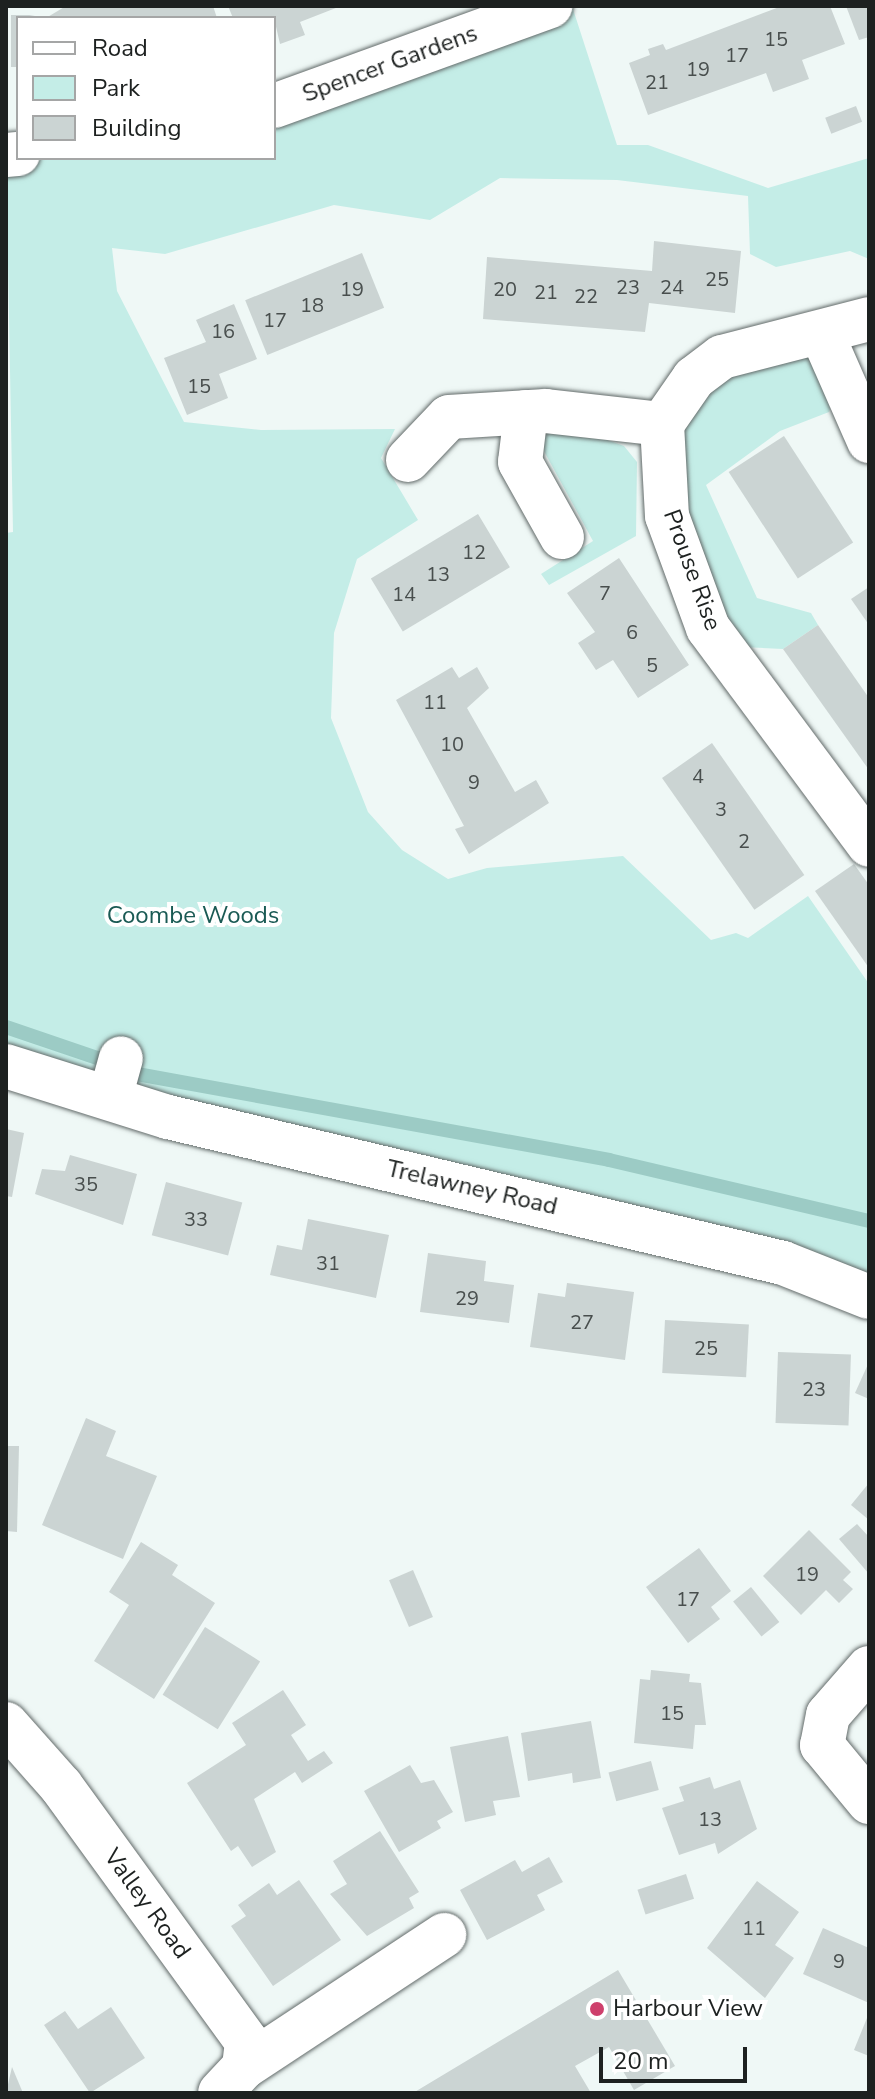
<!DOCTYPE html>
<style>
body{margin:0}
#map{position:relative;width:875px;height:2099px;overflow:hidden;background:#eff8f6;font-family:"Nunito Sans",sans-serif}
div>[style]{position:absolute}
.green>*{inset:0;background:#c4ede7}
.stream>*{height:14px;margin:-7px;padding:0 7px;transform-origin:7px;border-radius:7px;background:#9ccbc5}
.building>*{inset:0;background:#cbd4d3;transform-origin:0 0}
.roads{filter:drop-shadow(0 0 2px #636b6a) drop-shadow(0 0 2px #636b6a)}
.minor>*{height:44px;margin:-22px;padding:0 22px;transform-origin:22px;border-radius:22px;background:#fff}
.dots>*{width:22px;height:22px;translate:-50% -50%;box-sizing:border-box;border:4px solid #fff;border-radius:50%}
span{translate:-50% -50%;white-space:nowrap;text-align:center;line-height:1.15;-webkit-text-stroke:8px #fff;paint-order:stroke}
.number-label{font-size:20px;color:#484e4d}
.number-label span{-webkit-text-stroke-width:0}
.street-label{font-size:24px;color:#1d2120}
.park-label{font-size:24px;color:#1a5a54}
.poi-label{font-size:24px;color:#1d2120}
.left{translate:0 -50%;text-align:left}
.frame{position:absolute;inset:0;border:8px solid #1d2120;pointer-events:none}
.legend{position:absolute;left:16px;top:16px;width:260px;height:144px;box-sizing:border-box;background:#fff;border:2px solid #a5a6a6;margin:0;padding:10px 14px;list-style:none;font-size:24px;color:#1d2120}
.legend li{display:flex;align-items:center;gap:16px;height:40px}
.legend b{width:40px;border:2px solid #a5a6a6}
.scale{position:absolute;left:599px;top:2047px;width:148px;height:36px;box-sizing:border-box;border:4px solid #1d2120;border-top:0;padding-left:10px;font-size:24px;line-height:28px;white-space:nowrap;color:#1d2120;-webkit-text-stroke:6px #fff;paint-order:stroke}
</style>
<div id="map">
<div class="green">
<div style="clip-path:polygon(572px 6px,617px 145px,648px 145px,768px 188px,869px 158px,869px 259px,850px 251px,776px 267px,750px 254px,748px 196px,617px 180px,500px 178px,430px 220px,334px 205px,165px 254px,112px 248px,117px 291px,184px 422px,261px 430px,395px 429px,381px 458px,418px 520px,357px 559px,334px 633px,331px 718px,368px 812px,402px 850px,448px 879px,487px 868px,623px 856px,711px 940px,736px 933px,748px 938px,808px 896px,869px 984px,869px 1297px,168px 1117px,6px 1045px,6px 533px,13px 532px,6px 155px,274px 158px,274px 106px)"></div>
<div style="clip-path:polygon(822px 334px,841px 377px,829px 412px,780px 431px,706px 485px,757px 598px,811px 613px,818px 625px,783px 649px,721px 646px,667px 516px,694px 378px)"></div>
<div style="clip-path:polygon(572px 427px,624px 446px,637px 462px,636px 536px,549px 585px,541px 574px,593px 541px,539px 442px,552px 428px)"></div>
</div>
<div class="stream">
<div style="left:6px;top:1027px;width:99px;rotate:18.8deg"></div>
<div style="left:137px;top:1074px;width:480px;rotate:10.3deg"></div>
<div style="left:609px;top:1160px;width:267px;rotate:13.2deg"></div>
</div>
<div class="building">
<div style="clip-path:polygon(66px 6px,213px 6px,217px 18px,46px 18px)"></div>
<div style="clip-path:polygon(228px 6px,341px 6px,300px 22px,305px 35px,280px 44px,274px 18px,233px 18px)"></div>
<div style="clip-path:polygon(782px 6px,830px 6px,845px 44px,802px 60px,809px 79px,773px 92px,766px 73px,648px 115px,629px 63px,650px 55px,648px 49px,663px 44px,666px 50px)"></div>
<div style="clip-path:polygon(846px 6px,869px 6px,869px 37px,859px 40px)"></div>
<div style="clip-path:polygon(11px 15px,35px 15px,18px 18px,18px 67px,11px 67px)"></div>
<div style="left:856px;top:106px;width:17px;height:33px;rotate:69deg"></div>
<div style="clip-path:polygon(654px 241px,741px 251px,735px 313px,649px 303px,645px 332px,483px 319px,487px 257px,652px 271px)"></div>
<div style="left:362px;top:253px;width:59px;height:126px;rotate:68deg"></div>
<div style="clip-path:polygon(234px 304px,257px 359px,219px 374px,228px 398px,187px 415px,164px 358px,206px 342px,196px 320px)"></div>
<div style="left:784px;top:436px;width:127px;height:66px;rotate:57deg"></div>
<div style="left:478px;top:514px;width:62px;height:125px;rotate:59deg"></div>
<div style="clip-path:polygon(619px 558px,689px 665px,638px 698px,613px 660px,596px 670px,578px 643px,595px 632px,567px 593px)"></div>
<div style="clip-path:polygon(869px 587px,869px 625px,851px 599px)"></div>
<div style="clip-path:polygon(818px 625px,869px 698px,869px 770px,783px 649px)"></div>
<div style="clip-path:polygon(452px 667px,459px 678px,477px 667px,489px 688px,467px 708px,515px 792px,536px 780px,549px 803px,469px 854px,455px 829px,464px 826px,396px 700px)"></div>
<div style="left:712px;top:743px;width:161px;height:61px;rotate:55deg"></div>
<div style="clip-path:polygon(854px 864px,869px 885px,869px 968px,815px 891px)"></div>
<div style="clip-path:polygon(6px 1129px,24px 1133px,12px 1197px,6px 1196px)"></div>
<div style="clip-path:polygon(70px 1155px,137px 1174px,123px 1225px,35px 1194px,42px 1169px,65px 1171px)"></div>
<div style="left:166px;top:1182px;width:79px;height:55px;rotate:15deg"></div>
<div style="clip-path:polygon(308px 1219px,389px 1235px,376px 1298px,270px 1275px,277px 1245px,302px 1250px)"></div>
<div style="clip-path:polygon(428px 1253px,486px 1261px,484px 1281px,514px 1285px,509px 1323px,420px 1312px)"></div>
<div style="clip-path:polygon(567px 1283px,634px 1292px,625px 1360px,530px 1347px,538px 1293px,565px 1297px)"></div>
<div style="left:665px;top:1320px;width:84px;height:53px;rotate:3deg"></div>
<div style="left:778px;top:1352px;width:73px;height:71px;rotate:2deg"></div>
<div style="clip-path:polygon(869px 1362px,869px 1399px,855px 1393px)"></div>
<div style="clip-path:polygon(86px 1418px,116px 1431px,106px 1456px,157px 1476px,123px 1559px,42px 1525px)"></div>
<div style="clip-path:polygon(6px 1446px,19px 1446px,17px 1532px,6px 1531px)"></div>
<div style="clip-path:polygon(869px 1483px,869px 1520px,851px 1505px)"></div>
<div style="clip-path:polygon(857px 1524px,869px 1537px,869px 1574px,839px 1539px)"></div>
<div style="clip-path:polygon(809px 1530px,851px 1572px,843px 1580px,853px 1589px,839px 1603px,826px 1590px,801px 1615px,763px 1576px)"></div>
<div style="clip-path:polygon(141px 1542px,178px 1565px,172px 1575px,215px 1603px,154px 1699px,94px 1661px,129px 1605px,109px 1592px)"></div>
<div style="clip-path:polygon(699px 1548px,731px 1591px,711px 1607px,720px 1619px,688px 1643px,646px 1587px)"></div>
<div style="left:413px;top:1570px;width:51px;height:26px;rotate:67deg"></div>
<div style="left:751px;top:1587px;width:45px;height:23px;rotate:51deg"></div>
<div style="left:205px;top:1627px;width:65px;height:80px;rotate:32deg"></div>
<div style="clip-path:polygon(651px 1670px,690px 1674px,689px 1682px,701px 1683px,706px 1725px,695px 1725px,693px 1749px,634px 1743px,640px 1679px,650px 1680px)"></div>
<div style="clip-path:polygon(283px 1690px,306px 1725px,291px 1735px,308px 1761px,324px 1751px,333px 1763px,302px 1783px,295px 1772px,254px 1799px,276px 1852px,252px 1867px,238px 1846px,231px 1851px,187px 1783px,246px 1745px,232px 1723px)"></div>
<div style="clip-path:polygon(591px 1721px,601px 1778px,573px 1783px,572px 1773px,528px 1781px,521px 1733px)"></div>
<div style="clip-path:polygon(508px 1736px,520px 1797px,493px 1801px,496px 1815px,465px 1822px,450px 1747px)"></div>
<div style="left:651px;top:1761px;width:30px;height:44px;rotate:75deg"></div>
<div style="clip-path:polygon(410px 1765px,421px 1783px,434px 1780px,453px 1812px,437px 1821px,441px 1828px,399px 1852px,364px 1791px)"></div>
<div style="clip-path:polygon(710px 1777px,714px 1789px,740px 1780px,757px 1829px,718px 1854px,715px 1843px,679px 1855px,662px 1808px,684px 1801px,679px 1787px)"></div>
<div style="clip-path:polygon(380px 1831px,419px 1892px,409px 1898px,414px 1908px,367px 1936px,330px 1894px,347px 1884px,333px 1861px)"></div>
<div style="clip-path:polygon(549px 1857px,563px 1882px,537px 1895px,545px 1910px,487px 1940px,460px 1890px,515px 1860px,522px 1872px)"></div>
<div style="left:686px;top:1874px;width:26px;height:51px;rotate:72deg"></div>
<div style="clip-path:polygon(299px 1880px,341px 1940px,273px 1986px,231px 1926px,246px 1916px,238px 1905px,269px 1883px,277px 1895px)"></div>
<div style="clip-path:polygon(757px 1881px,799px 1912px,775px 1945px,794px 1958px,765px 1998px,707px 1948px)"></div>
<div style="clip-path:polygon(823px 1928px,869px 1948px,869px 2003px,803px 1974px)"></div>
<div style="clip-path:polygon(618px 1970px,675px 2066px,634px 2090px,609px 2047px,575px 2066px,591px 2093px,413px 2093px)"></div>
<div style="clip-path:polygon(111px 2007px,145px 2058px,90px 2093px,44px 2025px,65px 2011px,78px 2029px)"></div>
<div style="clip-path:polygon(869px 2013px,869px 2056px,854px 2050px)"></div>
<div style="clip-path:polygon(12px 2067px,23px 2093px,6px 2093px)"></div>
</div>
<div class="roads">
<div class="minor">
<div style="left:274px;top:106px;width:294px;rotate:-19.9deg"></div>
<div style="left:6px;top:155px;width:12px;rotate:-5deg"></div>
<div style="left:822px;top:334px;width:117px;rotate:66.3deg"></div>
<div style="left:526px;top:412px;width:50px;rotate:96.8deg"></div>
<div style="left:520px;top:462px;width:86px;rotate:60.8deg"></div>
<div style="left:662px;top:424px;width:92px;rotate:86.9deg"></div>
<div style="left:667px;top:516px;width:119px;rotate:69.9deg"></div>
<div style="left:708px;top:628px;width:270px;rotate:53.4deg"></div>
<div style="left:662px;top:424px;width:56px;rotate:-55.2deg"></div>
<div style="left:694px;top:378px;width:35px;rotate:-37deg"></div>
<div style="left:722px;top:357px;width:152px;rotate:-14.5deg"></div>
<div style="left:408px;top:460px;width:59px;rotate:-46.4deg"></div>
<div style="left:449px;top:417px;width:97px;rotate:-3.5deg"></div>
<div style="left:546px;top:411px;width:117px;rotate:6.4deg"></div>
<div style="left:6px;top:1066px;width:170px;rotate:17.5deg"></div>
<div style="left:168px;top:1117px;width:632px;rotate:13.35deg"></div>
<div style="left:783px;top:1263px;width:92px;rotate:21.6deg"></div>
<div style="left:110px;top:1098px;width:41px;rotate:-74.6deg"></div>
<div style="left:869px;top:1668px;width:62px;rotate:131.1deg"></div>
<div style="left:828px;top:1715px;width:31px;rotate:101deg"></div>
<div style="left:822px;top:1745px;width:74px;rotate:50.5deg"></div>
<div style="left:6px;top:1724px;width:83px;rotate:48.4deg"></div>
<div style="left:61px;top:1786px;width:316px;rotate:54deg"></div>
<div style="left:247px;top:2042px;width:25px;rotate:97deg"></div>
<div style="left:244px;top:2067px;width:35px;rotate:133deg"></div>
<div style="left:244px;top:2067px;width:240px;rotate:-33.4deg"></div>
</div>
</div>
<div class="dots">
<div style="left:597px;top:2009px;background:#ce406c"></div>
</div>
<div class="number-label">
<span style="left:776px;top:39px">15</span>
<span style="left:737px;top:55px">17</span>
<span style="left:698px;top:69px">19</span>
<span style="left:657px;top:82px">21</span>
<span style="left:717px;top:279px">25</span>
<span style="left:628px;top:287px">23</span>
<span style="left:672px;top:287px">24</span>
<span style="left:352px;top:289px">19</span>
<span style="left:505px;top:289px">20</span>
<span style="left:546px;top:292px">21</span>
<span style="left:586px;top:296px">22</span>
<span style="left:312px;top:305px">18</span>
<span style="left:275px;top:320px">17</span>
<span style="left:223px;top:331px">16</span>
<span style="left:199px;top:386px">15</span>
<span style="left:474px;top:552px">12</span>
<span style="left:438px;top:574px">13</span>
<span style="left:605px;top:593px">7</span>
<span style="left:404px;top:594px">14</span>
<span style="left:632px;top:632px">6</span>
<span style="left:652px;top:665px">5</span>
<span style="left:435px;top:702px">11</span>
<span style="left:452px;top:744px">10</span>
<span style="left:698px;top:776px">4</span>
<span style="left:474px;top:782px">9</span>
<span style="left:721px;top:809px">3</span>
<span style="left:744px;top:841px">2</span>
<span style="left:86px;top:1184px">35</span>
<span style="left:196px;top:1219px">33</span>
<span style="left:328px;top:1263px">31</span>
<span style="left:467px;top:1298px">29</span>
<span style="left:582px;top:1322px">27</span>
<span style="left:706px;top:1348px">25</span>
<span style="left:814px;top:1389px">23</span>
<span style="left:807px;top:1574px">19</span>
<span style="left:688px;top:1599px">17</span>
<span style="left:672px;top:1713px">15</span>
<span style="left:710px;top:1819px">13</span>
<span style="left:754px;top:1928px">11</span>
<span style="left:839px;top:1961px">9</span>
</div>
<div class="street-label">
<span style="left:390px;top:64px;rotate:-20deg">Spencer Gardens</span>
<span style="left:692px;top:570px;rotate:70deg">Prouse Rise</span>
<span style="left:472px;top:1188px;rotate:13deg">Trelawney Road</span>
<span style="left:147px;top:1904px;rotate:54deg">Valley Road</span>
</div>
<div class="park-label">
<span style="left:193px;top:916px">Coombe Woods</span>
</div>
<div class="poi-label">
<span class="left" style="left:613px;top:2009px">Harbour View</span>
</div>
<div class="frame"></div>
<ul class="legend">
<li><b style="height:10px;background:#fff"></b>Road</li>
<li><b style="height:22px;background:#c4ede7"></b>Park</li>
<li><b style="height:22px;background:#cbd4d3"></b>Building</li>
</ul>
<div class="scale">20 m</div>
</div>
